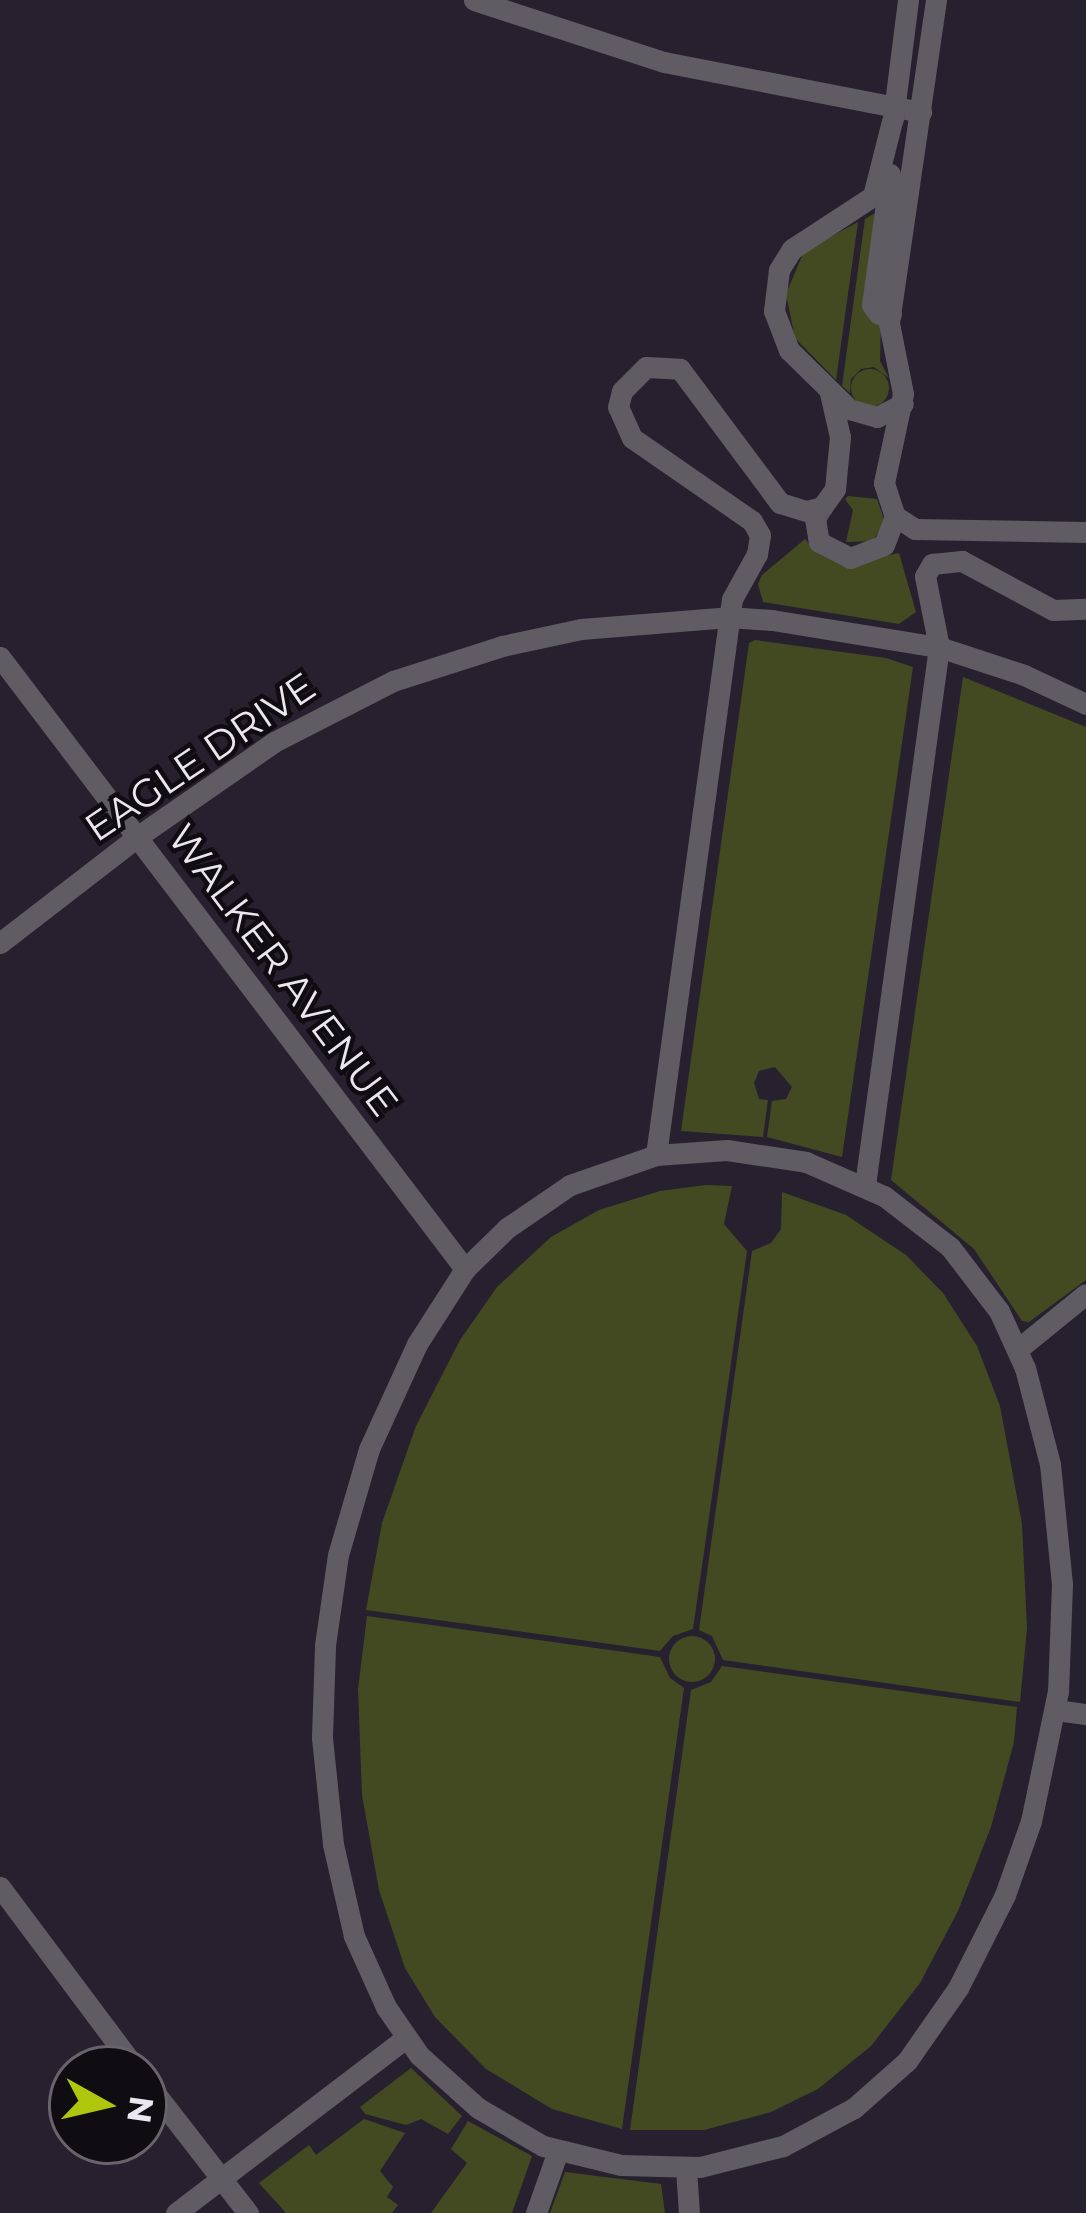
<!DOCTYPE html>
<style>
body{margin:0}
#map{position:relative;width:1086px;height:2213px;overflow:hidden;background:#27212f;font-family:Montserrat,sans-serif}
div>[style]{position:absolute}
.green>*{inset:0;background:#434a21}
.round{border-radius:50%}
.minor>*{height:21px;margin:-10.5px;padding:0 10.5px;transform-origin:10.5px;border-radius:10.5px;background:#5f5c63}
span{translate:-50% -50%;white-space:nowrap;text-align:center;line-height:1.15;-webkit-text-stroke:9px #0f0c12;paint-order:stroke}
.street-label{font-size:39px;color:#ebe7f1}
.north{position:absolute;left:48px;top:2045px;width:120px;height:120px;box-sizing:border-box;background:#0f0c12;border:3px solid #67646b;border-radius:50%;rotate:98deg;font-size:33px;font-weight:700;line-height:48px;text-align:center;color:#ebe7f1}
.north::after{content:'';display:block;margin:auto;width:42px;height:54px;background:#aec60c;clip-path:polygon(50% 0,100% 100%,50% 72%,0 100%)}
</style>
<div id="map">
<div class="green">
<div style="clip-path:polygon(875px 213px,865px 312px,881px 324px,880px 361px,889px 378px,874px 367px,861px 369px,851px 379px,850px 393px,842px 386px,865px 219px)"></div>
<div style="clip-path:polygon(858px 222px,836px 380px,795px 338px,786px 294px,804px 251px)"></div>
<div class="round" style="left:851px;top:369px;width:38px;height:38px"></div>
<div style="clip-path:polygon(848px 496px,877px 499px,885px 522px,873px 541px,846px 542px,853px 510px,845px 499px)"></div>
<div style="clip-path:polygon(805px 539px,816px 552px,841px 565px,899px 553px,916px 612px,899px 624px,763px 602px,758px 584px,762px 575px)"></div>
<div style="clip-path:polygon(755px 640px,886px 658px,913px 667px,842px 1157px,767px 1137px,772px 1101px,786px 1099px,792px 1087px,775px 1067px,759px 1071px,754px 1083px,759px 1099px,768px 1100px,763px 1137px,681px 1131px,749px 643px)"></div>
<div style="clip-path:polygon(963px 677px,1086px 727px,1086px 1280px,1029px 1322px,1022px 1321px,974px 1249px,891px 1180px)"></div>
<div style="clip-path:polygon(706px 1185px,732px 1186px,724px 1224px,747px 1251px,693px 1629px,673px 1636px,660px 1651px,366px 1610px,382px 1523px,416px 1426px,460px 1340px,497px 1287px,551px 1237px,599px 1210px,660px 1191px)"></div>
<div style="clip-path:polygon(782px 1192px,846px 1215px,906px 1255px,943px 1293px,977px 1346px,1000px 1406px,1022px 1524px,1027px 1628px,1020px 1702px,723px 1660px,712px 1636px,699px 1630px,752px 1251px,771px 1243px,781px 1229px)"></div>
<div style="clip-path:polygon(367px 1616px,660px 1657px,670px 1678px,684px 1688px,622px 2129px,552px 2109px,486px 2069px,435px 2017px,405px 1968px,379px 1890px,362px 1795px,358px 1689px)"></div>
<div class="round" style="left:669px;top:1636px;width:46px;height:46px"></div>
<div style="clip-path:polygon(722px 1666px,1017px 1707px,1014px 1742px,991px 1827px,958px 1911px,920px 1983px,871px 2046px,818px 2089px,771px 2112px,704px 2130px,630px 2130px,691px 1690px,711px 1682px)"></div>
<div style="clip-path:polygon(411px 2068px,462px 2116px,448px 2134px,421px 2119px,406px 2125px,365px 2114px,360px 2107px)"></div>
<div style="clip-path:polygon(364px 2119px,405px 2133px,380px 2171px,393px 2187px,387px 2197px,398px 2205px,392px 2213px,286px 2213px,259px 2183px,309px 2145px,316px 2155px)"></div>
<div style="clip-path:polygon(468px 2121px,532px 2156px,512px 2213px,431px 2213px,467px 2163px,451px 2149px)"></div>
<div style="clip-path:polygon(565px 2172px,661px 2184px,665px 2213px,550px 2213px)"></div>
</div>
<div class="minor">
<div style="left:474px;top:0;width:200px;rotate:18.1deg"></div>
<div style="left:664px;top:62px;width:262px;rotate:11deg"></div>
<div style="left:936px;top:0;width:326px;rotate:98.3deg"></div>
<div style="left:889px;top:323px;width:72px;rotate:78.8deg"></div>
<div style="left:903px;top:394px;width:91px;rotate:102.1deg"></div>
<div style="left:884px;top:483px;width:35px;rotate:72deg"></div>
<div style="left:895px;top:516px;width:24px;rotate:33deg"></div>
<div style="left:915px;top:529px;width:171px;rotate:1deg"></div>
<div style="left:893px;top:119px;width:120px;rotate:-82.8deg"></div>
<div style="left:892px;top:121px;width:77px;rotate:104.2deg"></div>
<div style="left:873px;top:196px;width:97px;rotate:146.8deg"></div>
<div style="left:792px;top:249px;width:25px;rotate:122deg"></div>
<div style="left:779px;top:270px;width:41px;rotate:97deg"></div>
<div style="left:774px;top:311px;width:42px;rotate:69deg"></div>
<div style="left:789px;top:350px;width:84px;rotate:44.5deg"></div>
<div style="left:849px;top:409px;width:29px;rotate:16deg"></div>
<div style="left:877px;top:417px;width:29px;rotate:-27deg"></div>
<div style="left:890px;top:174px;width:132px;rotate:97.8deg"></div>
<div style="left:872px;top:305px;width:11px;rotate:52deg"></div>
<div style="left:879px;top:314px;width:12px"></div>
<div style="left:822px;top:507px;width:13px;rotate:122deg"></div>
<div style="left:815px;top:518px;width:24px;rotate:81deg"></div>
<div style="left:819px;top:542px;width:35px;rotate:27deg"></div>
<div style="left:850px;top:558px;width:36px;rotate:-21deg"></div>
<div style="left:884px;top:545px;width:31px;rotate:-69deg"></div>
<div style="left:0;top:657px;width:769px;rotate:52.77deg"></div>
<div style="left:0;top:943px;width:173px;rotate:-37.7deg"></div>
<div style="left:137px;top:837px;width:167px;rotate:-34.7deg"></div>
<div style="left:274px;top:742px;width:134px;rotate:-27.1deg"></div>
<div style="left:393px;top:681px;width:114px;rotate:-17.8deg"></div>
<div style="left:502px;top:646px;width:81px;rotate:-12.1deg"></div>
<div style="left:581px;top:629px;width:148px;rotate:-4.6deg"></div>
<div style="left:729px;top:617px;width:43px;rotate:4deg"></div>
<div style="left:772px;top:620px;width:169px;rotate:9.2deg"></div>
<div style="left:939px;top:647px;width:89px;rotate:18.2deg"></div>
<div style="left:1024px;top:675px;width:68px;rotate:25.1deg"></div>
<div style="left:727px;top:1150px;width:80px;rotate:8.6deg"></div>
<div style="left:806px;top:1162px;width:85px;rotate:23.6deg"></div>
<div style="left:884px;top:1196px;width:83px;rotate:37.7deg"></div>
<div style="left:950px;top:1247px;width:81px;rotate:52.6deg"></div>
<div style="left:999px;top:1311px;width:63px;rotate:65.5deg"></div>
<div style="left:1025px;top:1368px;width:99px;rotate:75.4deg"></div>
<div style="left:1050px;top:1464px;width:121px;rotate:84.3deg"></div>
<div style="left:1062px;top:1584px;width:107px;rotate:92.1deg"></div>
<div style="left:1058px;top:1691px;width:133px;rotate:101.7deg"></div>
<div style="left:1031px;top:1821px;width:78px;rotate:109.4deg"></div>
<div style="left:1005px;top:1895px;width:104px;rotate:116.8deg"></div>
<div style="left:958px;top:1988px;width:89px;rotate:124.9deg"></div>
<div style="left:907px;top:2061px;width:71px;rotate:138.4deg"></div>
<div style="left:854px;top:2108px;width:81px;rotate:151.8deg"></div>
<div style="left:783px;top:2146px;width:86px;rotate:165.8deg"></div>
<div style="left:700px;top:2167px;width:79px;rotate:-178.5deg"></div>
<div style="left:621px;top:2165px;width:80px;rotate:-166.3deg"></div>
<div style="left:543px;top:2146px;width:75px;rotate:-149.7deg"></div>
<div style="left:478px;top:2108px;width:79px;rotate:-138.1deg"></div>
<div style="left:419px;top:2055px;width:58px;rotate:-124.5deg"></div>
<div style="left:386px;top:2007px;width:78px;rotate:-114.3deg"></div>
<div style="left:354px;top:1936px;width:94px;rotate:-102.9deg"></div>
<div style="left:333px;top:1844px;width:108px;rotate:-95.9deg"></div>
<div style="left:322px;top:1737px;width:92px;rotate:-88.1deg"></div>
<div style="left:325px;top:1645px;width:91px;rotate:-81.8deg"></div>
<div style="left:338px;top:1555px;width:110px;rotate:-73.7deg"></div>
<div style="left:369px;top:1449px;width:115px;rotate:-65.4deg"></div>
<div style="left:417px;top:1344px;width:89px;rotate:-57.4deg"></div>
<div style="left:465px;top:1269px;width:59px;rotate:-44.3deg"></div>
<div style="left:507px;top:1228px;width:76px;rotate:-34.3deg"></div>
<div style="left:570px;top:1185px;width:91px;rotate:-19.2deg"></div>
<div style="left:656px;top:1155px;width:71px;rotate:-4deg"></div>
<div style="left:656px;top:1155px;width:561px;rotate:-82.22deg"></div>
<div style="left:732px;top:599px;width:51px;rotate:-60.9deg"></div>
<div style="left:757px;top:554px;width:19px;rotate:-81deg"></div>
<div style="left:760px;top:535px;width:16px;rotate:-120deg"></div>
<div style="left:752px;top:521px;width:146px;rotate:-145.3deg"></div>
<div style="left:632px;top:438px;width:34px;rotate:-114deg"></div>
<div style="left:618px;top:407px;width:16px;rotate:-76deg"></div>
<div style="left:622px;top:391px;width:34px;rotate:-45deg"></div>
<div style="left:646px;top:367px;width:34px;rotate:3deg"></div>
<div style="left:680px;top:369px;width:167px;rotate:53.3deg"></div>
<div style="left:780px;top:503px;width:28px;rotate:17deg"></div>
<div style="left:807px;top:511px;width:16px;rotate:-15deg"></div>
<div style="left:822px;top:507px;width:22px;rotate:-54deg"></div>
<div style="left:835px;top:489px;width:52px;rotate:-84.5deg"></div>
<div style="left:840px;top:437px;width:45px;rotate:-102.8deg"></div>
<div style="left:865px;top:1185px;width:543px;rotate:-82.17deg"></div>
<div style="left:939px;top:647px;width:72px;rotate:-101.2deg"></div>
<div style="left:925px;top:576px;width:14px;rotate:-60deg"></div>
<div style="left:932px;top:564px;width:30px;rotate:-6deg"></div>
<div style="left:962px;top:561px;width:103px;rotate:28.3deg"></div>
<div style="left:1053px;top:610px;width:33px;rotate:-2deg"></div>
<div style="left:1018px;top:1349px;width:87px;rotate:-39deg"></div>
<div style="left:1056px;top:1710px;width:30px;rotate:8deg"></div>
<div style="left:0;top:1887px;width:227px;rotate:53.2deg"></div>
<div style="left:144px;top:2079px;width:170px;rotate:52.2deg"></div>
<div style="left:686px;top:2168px;width:45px;rotate:86.2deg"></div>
<div style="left:176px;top:2213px;width:289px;rotate:-37.3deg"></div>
<div style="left:536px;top:2213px;width:66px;rotate:-70.5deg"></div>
</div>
<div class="street-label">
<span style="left:200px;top:757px;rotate:-34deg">EAGLE DRIVE</span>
<span style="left:283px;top:970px;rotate:53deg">WALKER AVENUE</span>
</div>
<div class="north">N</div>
</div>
